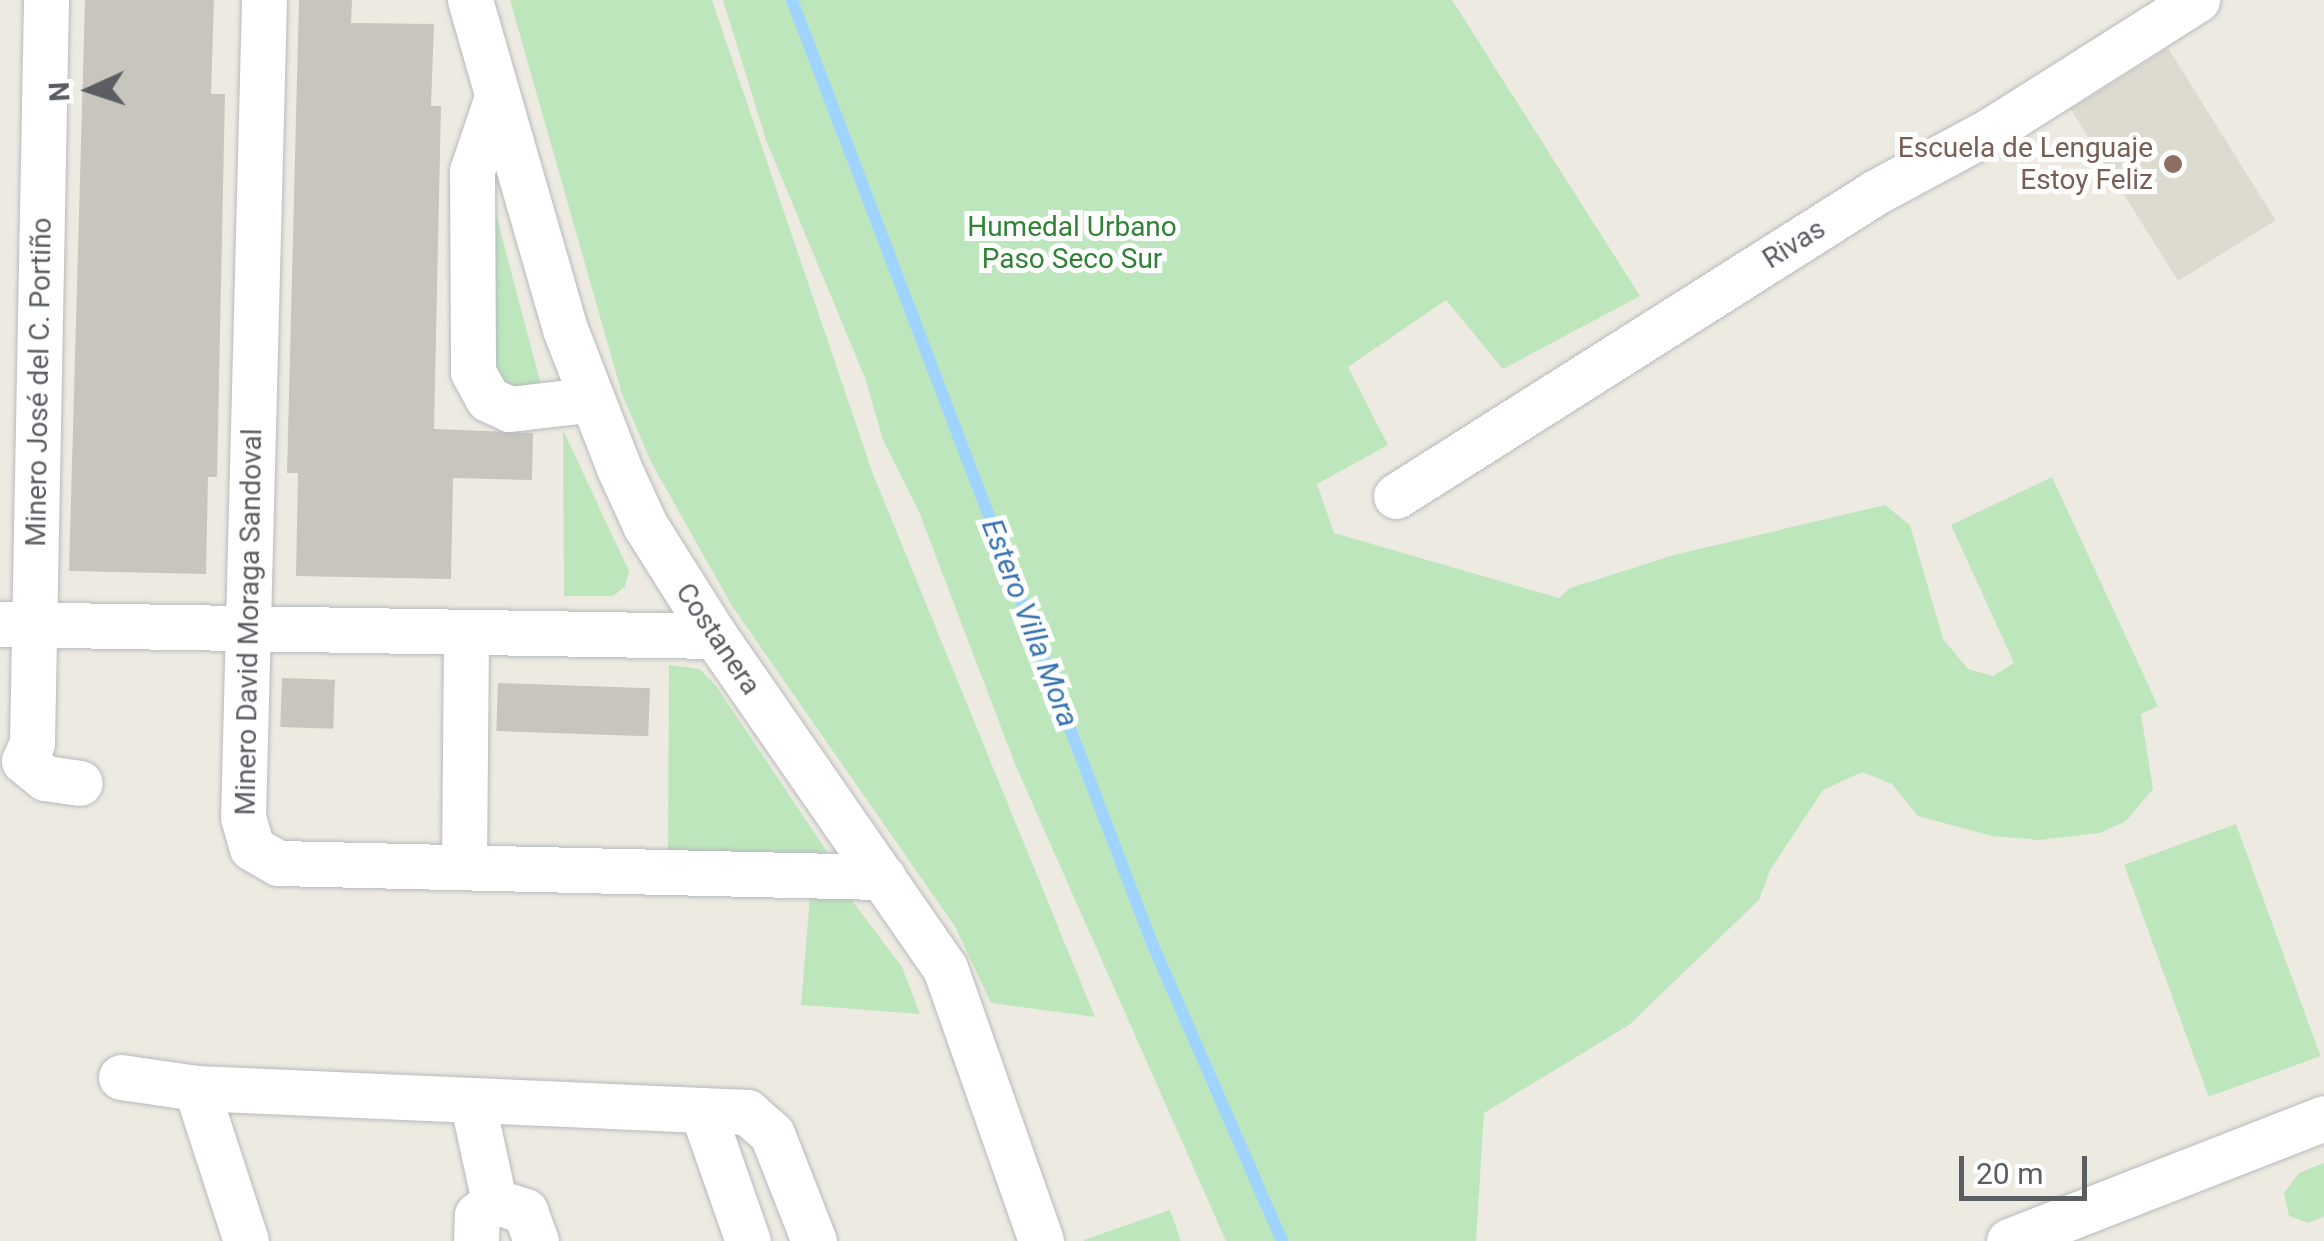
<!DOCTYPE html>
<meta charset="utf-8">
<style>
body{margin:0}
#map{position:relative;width:2324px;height:1241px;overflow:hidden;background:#edebe1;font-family:Roboto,sans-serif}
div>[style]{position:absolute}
.education>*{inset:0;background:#dddad0;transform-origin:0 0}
.green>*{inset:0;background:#bde6bd;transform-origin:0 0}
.stream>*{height:12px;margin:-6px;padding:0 6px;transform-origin:6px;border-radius:6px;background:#9fd4ff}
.building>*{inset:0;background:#c8c5be;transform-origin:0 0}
.roads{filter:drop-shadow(0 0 2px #b7b9be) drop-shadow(0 0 2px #b7b9be)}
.minor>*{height:45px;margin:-22.5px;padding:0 22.5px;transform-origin:22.5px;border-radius:22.5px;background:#fff}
.dots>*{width:28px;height:28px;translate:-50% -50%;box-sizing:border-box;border:5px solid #fff;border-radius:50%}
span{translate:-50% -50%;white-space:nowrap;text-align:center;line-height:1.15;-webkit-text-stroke:10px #fff;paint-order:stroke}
.education-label{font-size:28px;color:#785e54}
.right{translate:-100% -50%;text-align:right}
.park-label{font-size:28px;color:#318236}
.street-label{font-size:28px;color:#5a5e63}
.water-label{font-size:30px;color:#3a74b3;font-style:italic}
.north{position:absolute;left:40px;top:40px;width:100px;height:100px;-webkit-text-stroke:8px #fff;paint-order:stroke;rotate:267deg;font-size:28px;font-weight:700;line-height:40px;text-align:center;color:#5a5e63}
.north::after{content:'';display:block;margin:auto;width:35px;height:45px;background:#5a5e63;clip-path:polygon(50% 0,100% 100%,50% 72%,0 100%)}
.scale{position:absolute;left:1959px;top:1156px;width:128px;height:45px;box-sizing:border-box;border:5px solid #5a5e63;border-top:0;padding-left:12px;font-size:30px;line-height:35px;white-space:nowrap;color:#5a5e63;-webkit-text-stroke:8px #fff;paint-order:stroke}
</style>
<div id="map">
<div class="education">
<div style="left:2168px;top:48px;width:203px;height:115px;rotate:58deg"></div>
</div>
<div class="green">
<div style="clip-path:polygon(510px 0,712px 0,873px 474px,1095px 1017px,991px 1003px,956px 928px,732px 606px,651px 462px,622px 394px)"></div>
<div style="clip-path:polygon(723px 0,1452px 0,1640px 296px,1503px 369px,1446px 300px,1348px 367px,1388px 445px,1317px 484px,1334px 533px,1559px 598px,1570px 588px,1674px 555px,1885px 505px,1910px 525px,1943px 639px,1968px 669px,1993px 676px,2014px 663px,1951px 525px,2052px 477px,2158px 706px,2141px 714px,2153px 789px,2126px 821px,2100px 833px,2039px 840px,1992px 836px,1918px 816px,1892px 784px,1862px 772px,1823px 790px,1770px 870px,1759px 900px,1629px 1025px,1484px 1113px,1476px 1241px,1226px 1241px,1015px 764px,919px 512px,883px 440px,865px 378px,766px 140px)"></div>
<div style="clip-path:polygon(489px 214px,497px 218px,541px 385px,535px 393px,490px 379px)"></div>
<div style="clip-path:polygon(563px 430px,629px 571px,625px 587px,613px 596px,564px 596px)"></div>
<div style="clip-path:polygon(669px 665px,700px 669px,716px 686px,828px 853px,668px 853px)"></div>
<div style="left:2236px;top:824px;width:247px;height:119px;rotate:70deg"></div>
<div style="clip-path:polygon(811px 884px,844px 890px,902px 967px,920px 1014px,801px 1005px)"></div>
<div style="clip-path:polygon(2324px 1163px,2324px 1216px,2309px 1223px,2289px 1216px,2284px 1193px,2299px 1173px)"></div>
<div style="clip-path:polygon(1170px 1210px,1181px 1241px,1084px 1241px,1084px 1240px)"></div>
</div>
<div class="stream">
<div style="left:792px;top:0;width:1009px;rotate:69.11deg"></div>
<div style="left:1152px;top:943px;width:325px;rotate:66.4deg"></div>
</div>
<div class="building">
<div style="clip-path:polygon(85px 0,214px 0,211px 94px,225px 94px,217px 477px,208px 477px,206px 574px,69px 571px)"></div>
<div style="clip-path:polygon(299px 0,352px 0,351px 23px,434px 24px,431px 106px,441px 106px,434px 429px,533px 433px,532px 480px,453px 478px,451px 579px,296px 576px,298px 473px,287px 473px)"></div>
<div style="left:282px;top:678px;width:53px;height:49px;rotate:2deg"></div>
<div style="left:498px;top:683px;width:152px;height:48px;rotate:2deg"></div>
</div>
<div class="roads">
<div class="minor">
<div style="left:264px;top:0;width:817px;rotate:91.47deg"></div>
<div style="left:243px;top:817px;width:32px;rotate:74deg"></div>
<div style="left:252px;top:848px;width:30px;rotate:30deg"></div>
<div style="left:278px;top:863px;width:605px;rotate:1.33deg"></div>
<div style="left:470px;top:0;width:342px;rotate:73.9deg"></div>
<div style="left:565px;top:329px;width:149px;rotate:68.8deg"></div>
<div style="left:619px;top:468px;width:63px;rotate:65.5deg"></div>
<div style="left:645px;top:525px;width:131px;rotate:57.8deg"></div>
<div style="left:715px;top:636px;width:404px;rotate:55.3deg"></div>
<div style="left:945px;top:968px;width:289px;rotate:70.6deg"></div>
<div style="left:497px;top:97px;width:78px;rotate:108.7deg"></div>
<div style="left:472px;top:171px;width:201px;rotate:89.7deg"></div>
<div style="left:473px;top:372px;width:31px;rotate:61deg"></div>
<div style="left:488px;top:399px;width:23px;rotate:25deg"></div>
<div style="left:509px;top:409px;width:80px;rotate:-6.5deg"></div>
<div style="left:1396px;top:496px;width:568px;rotate:-32.35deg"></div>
<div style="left:1876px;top:192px;width:131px;rotate:-28.3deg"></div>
<div style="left:1991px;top:130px;width:244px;rotate:-32.3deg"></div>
<div style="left:0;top:624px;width:715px;rotate:0.96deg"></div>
<div style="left:24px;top:761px;width:20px;rotate:-66deg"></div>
<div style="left:32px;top:743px;width:743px;rotate:-88.92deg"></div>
<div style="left:24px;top:761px;width:27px;rotate:39deg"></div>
<div style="left:45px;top:778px;width:35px;rotate:8deg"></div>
<div style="left:464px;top:867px;width:235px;rotate:-89.5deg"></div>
<div style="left:121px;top:1077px;width:76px;rotate:8.3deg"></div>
<div style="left:196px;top:1088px;width:552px;rotate:2.49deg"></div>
<div style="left:747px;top:1112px;width:33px;rotate:41deg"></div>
<div style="left:772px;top:1134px;width:115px;rotate:68.6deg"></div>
<div style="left:196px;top:1088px;width:161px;rotate:71.9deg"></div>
<div style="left:472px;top:1100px;width:103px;rotate:77.7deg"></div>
<div style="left:702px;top:1110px;width:139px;rotate:70.7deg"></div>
<div style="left:476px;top:1241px;width:26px;rotate:-88deg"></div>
<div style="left:477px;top:1215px;width:22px;rotate:-39deg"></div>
<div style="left:494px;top:1201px;width:33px;rotate:18deg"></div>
<div style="left:525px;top:1211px;width:32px;rotate:70deg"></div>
<div style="left:2009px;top:1241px;width:338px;rotate:-21.3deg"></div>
</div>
</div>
<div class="dots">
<div style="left:2173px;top:164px;background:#8d6e63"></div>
</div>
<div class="education-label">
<span class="right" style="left:2153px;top:164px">Escuela de Lenguaje<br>Estoy Feliz</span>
</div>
<div class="park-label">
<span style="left:1072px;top:243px">Humedal Urbano<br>Paso Seco Sur</span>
</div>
<div class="street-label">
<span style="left:1794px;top:244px;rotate:-32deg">Rivas</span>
<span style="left:39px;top:382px;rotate:-89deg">Minero José del C. Portiño</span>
<span style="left:249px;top:622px;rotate:-89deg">Minero David Moraga Sandoval</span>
<span style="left:718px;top:639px;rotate:56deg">Costanera</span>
</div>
<div class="water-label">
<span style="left:1030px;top:623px;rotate:69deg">Estero Villa Mora</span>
</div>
<div class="north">N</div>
<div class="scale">20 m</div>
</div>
